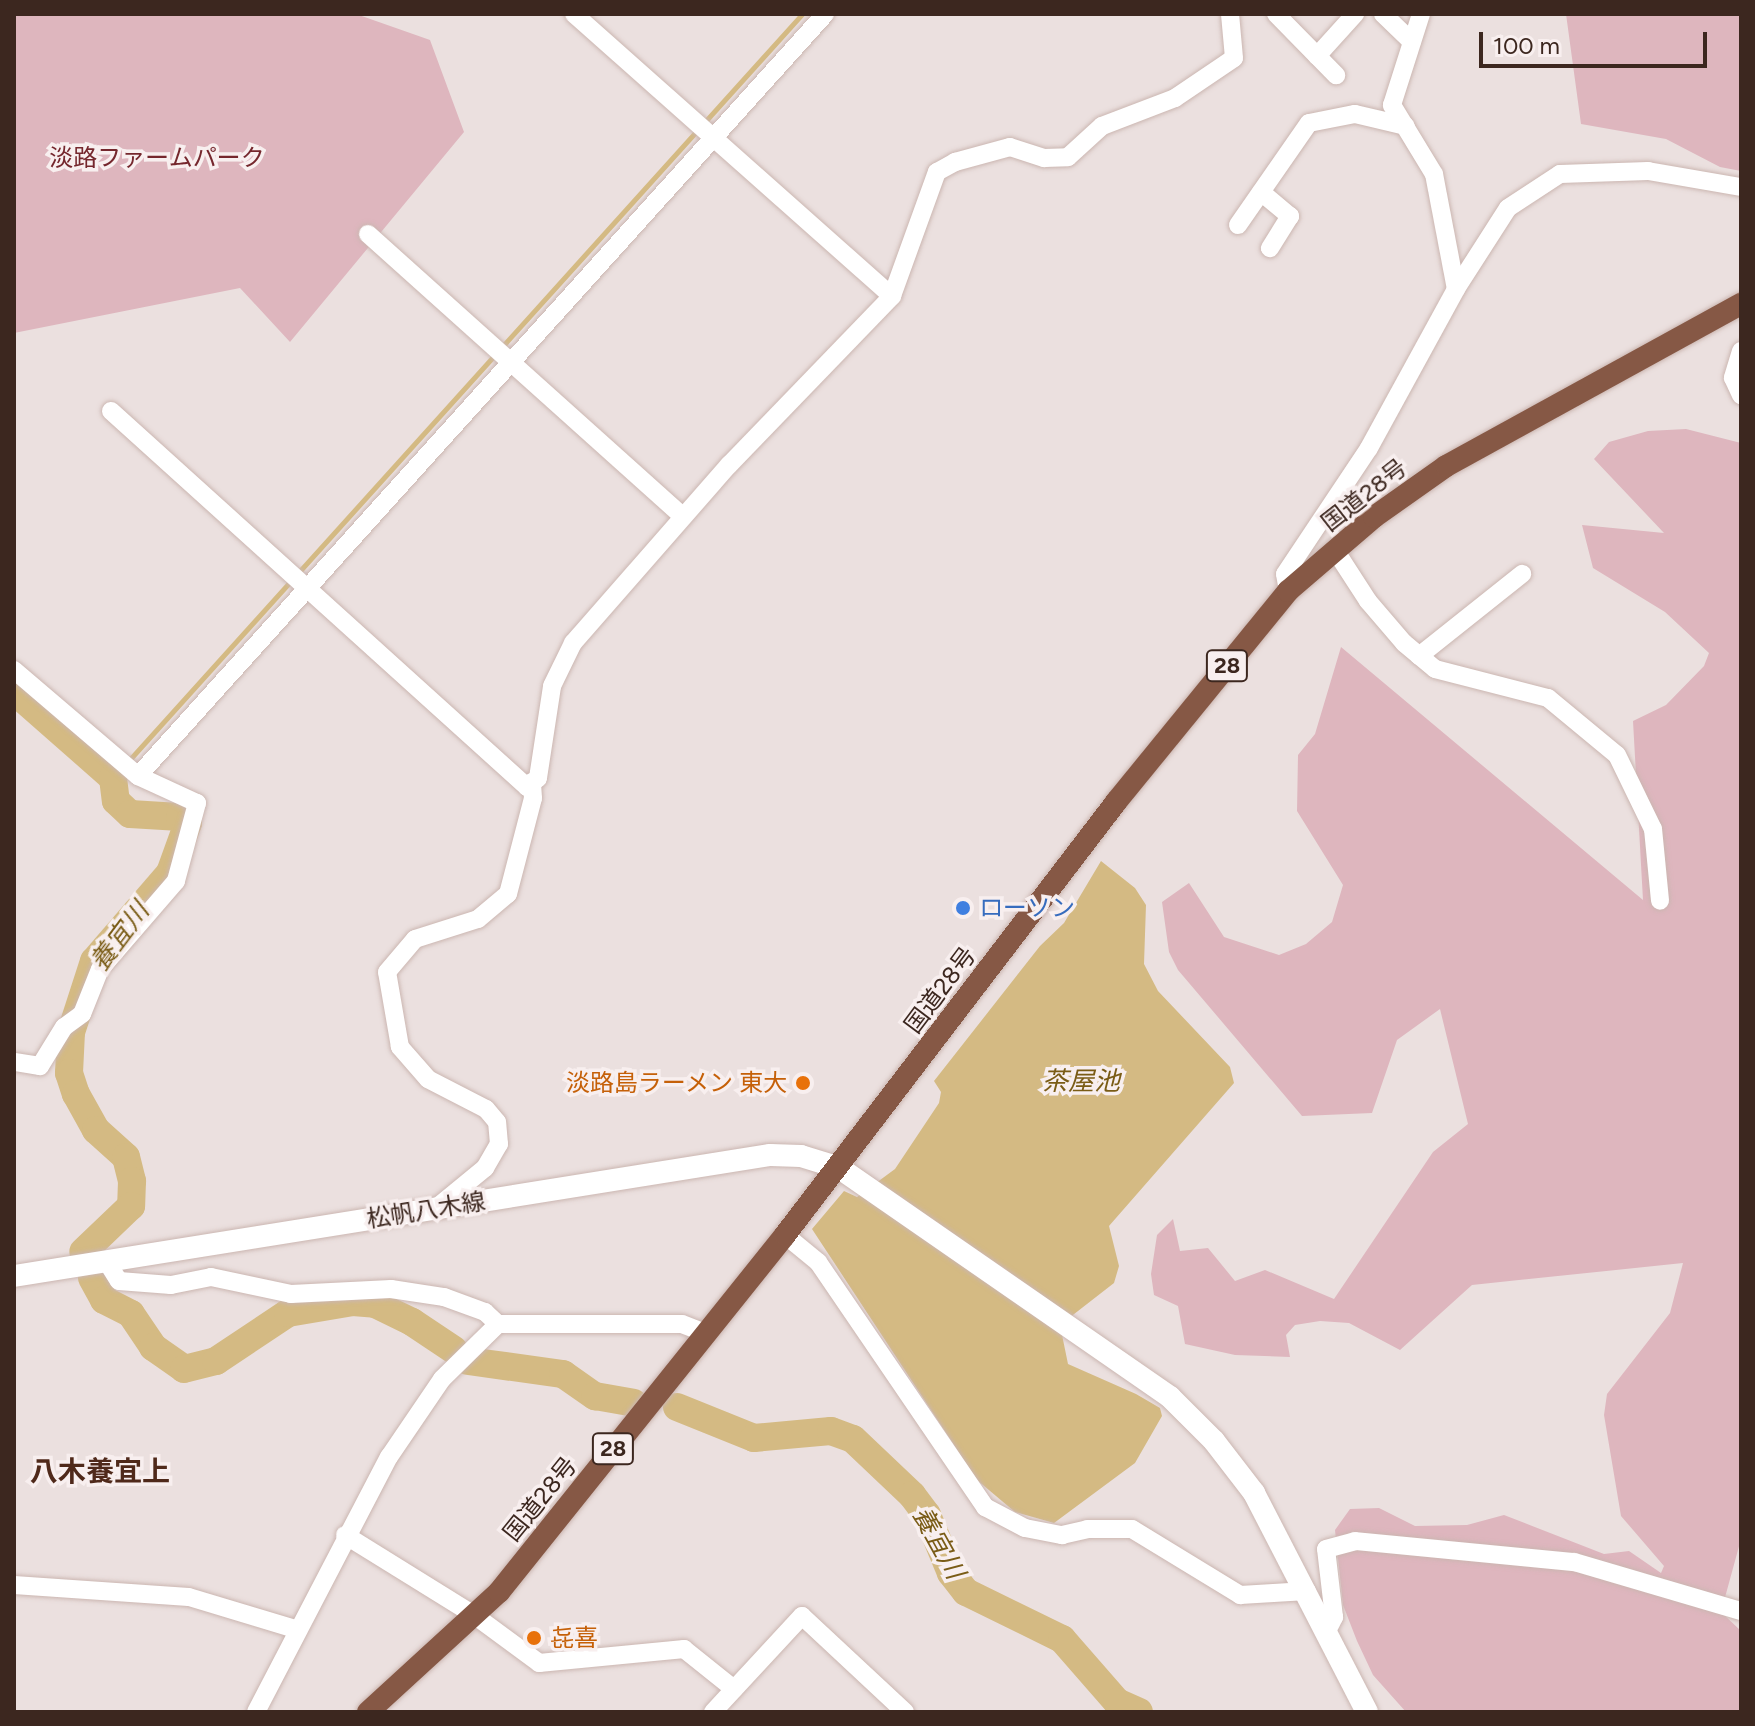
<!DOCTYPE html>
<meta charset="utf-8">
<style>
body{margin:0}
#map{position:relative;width:1755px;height:1726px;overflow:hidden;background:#ebe0df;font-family:Figtree,"Noto Sans JP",sans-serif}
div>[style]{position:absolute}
.green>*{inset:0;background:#deb6be}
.water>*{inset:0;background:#d4ba83}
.stream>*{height:5px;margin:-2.5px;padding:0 2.5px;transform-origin:2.5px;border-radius:2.5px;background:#d4ba83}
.river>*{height:28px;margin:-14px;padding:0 14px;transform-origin:14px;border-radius:14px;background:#d4ba83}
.roads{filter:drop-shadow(0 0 2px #cbb6b1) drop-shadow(0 0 2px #cbb6b1)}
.minor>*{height:18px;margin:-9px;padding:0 9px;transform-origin:9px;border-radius:9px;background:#fff}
.tertiary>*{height:22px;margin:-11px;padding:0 11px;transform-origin:11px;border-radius:11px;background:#fff}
.secondary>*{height:22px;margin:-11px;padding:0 11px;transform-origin:11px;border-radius:11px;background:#fff}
.trunk>*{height:22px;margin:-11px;padding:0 11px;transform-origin:11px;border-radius:11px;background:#865845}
.dots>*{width:22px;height:22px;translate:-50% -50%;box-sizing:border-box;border:4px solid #f8efef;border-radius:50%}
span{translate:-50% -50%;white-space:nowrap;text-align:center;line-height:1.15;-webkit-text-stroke:7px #f8efef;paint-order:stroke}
.shield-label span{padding:2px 6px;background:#f8efef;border:2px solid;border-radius:6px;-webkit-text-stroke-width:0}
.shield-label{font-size:22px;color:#3c271f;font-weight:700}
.park-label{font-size:24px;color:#75272d}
.street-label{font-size:24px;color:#3c271f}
.shop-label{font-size:24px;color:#366cbe}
.left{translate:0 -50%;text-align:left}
.food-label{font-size:24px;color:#c56008}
.right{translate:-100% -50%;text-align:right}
.water-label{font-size:26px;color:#7a5c16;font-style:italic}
.quarter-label{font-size:28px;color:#4f291a;font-weight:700}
.frame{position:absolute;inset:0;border:16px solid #3c271f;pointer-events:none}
.scale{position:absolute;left:1479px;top:32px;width:228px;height:36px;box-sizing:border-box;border:4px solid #3c271f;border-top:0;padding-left:10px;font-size:24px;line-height:28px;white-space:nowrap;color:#3c271f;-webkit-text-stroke:6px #f8efef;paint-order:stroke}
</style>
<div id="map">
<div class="green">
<div style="clip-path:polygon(14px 14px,356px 14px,430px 40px,464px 132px,290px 342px,240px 288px,14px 333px)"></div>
<div style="clip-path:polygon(1566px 14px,1741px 14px,1741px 171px,1720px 167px,1666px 139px,1581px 124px)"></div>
<div style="clip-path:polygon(1686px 429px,1741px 443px,1741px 1539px,1721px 1612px,1741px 1631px,1741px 1712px,1406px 1712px,1373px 1675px,1357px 1641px,1343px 1605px,1335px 1530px,1350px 1509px,1379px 1508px,1415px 1526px,1467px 1525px,1504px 1515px,1604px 1554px,1629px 1551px,1661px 1573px,1664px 1566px,1621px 1516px,1604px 1415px,1607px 1394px,1670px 1313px,1683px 1263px,1472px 1285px,1400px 1350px,1349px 1323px,1320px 1321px,1295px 1325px,1286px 1335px,1290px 1357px,1235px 1355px,1185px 1344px,1178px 1306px,1154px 1295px,1151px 1274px,1157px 1235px,1173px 1219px,1180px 1251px,1208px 1248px,1235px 1281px,1265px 1270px,1334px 1299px,1433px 1152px,1468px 1124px,1440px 1009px,1397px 1040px,1372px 1113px,1302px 1116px,1178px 970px,1169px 952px,1162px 902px,1189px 883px,1224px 937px,1279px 955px,1306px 944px,1332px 922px,1343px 885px,1297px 811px,1298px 755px,1315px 734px,1341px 647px,1643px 900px,1633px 721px,1666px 705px,1704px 666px,1709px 653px,1665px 612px,1593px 568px,1582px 525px,1664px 533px,1594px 459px,1609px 442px,1648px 431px)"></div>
</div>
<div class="water">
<div style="clip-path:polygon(1101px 861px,1135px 888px,1146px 905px,1144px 964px,1158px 991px,1230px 1067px,1234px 1083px,1109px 1226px,1119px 1266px,1114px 1283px,1060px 1325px,1068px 1364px,1136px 1394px,1160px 1408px,1162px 1416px,1135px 1463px,1054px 1523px,1015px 1512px,977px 1480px,812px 1229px,844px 1191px,857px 1197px,895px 1169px,939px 1103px,941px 1092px,934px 1081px,1040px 946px,1064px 923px)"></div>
</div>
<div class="stream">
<div style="left:113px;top:778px;width:1029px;rotate:-47.95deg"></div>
</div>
<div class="river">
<div style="left:14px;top:691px;width:132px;rotate:41.3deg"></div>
<div style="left:113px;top:778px;width:23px;rotate:83deg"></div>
<div style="left:116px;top:801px;width:19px;rotate:43deg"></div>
<div style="left:130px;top:814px;width:50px;rotate:3.4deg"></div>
<div style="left:180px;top:817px;width:10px;rotate:37deg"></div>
<div style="left:188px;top:823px;width:53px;rotate:109.8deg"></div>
<div style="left:170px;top:873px;width:116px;rotate:130.8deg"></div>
<div style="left:94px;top:961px;width:75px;rotate:107.9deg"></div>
<div style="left:71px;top:1032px;width:41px;rotate:92.8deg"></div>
<div style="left:69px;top:1073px;width:22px;rotate:72deg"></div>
<div style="left:76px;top:1094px;width:41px;rotate:60.9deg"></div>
<div style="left:96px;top:1130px;width:40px;rotate:42deg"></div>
<div style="left:126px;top:1157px;width:25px;rotate:76deg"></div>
<div style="left:132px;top:1181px;width:25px;rotate:92deg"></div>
<div style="left:131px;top:1206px;width:66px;rotate:136.2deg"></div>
<div style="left:92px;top:1278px;width:25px;rotate:61deg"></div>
<div style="left:104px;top:1300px;width:30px;rotate:27deg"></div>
<div style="left:131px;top:1314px;width:40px;rotate:56deg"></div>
<div style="left:153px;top:1347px;width:38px;rotate:35deg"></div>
<div style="left:184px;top:1369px;width:33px;rotate:-14deg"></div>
<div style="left:216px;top:1361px;width:87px;rotate:-33.7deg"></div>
<div style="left:288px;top:1313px;width:66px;rotate:-9.6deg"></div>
<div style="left:353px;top:1302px;width:22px;rotate:5deg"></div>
<div style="left:375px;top:1304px;width:41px;rotate:25.9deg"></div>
<div style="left:412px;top:1322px;width:50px;rotate:33.7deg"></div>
<div style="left:468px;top:1361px;width:96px;rotate:7.8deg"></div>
<div style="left:563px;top:1374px;width:39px;rotate:35deg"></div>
<div style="left:595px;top:1396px;width:39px;rotate:10deg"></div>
<div style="left:677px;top:1407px;width:83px;rotate:21.9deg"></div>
<div style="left:754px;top:1438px;width:77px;rotate:-5.2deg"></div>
<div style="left:831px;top:1431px;width:23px;rotate:20deg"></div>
<div style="left:853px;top:1439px;width:81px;rotate:43.5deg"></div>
<div style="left:912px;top:1495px;width:25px;rotate:53deg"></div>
<div style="left:927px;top:1515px;width:63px;rotate:67.5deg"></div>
<div style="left:951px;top:1573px;width:24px;rotate:52deg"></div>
<div style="left:966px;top:1592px;width:107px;rotate:26.1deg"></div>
<div style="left:1062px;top:1639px;width:84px;rotate:48.9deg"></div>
<div style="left:1117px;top:1702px;width:24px;rotate:24deg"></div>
</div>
<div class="roads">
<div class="minor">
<div style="left:574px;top:14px;width:425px;rotate:41.6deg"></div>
<div style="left:1276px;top:14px;width:86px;rotate:45.5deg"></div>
<div style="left:1383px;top:14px;width:40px;rotate:44deg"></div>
<div style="left:1421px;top:14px;width:96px;rotate:107.7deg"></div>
<div style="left:1392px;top:105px;width:81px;rotate:58.7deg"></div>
<div style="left:1434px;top:174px;width:117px;rotate:79.2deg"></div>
<div style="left:1317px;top:56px;width:57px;rotate:-47.9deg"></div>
<div style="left:1261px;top:192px;width:38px;rotate:40deg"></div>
<div style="left:1290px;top:216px;width:38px;rotate:122deg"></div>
<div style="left:1238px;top:225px;width:124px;rotate:-55.2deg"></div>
<div style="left:1309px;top:123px;width:47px;rotate:-11.1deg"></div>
<div style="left:1355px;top:114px;width:52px;rotate:13.2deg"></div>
<div style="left:368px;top:234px;width:423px;rotate:41.9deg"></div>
<div style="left:1741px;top:351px;width:28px;rotate:107deg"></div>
<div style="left:1733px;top:378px;width:19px;rotate:65deg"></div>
<div style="left:111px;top:411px;width:561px;rotate:42.11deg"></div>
<div style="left:527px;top:787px;width:14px;rotate:-39deg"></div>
<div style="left:538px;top:778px;width:93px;rotate:-81.3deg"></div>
<div style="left:552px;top:686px;width:48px;rotate:-64deg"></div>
<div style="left:573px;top:643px;width:237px;rotate:-48.8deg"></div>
<div style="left:729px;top:465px;width:235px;rotate:-46deg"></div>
<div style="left:892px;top:296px;width:132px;rotate:-70.1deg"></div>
<div style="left:937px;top:172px;width:21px;rotate:-29deg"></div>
<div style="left:955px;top:162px;width:57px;rotate:-15.3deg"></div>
<div style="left:1010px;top:147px;width:36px;rotate:18deg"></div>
<div style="left:1044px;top:158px;width:24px;rotate:-2deg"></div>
<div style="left:1068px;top:157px;width:46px;rotate:-42.4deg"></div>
<div style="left:1102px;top:126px;width:78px;rotate:-21deg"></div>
<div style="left:1175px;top:98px;width:71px;rotate:-34.1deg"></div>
<div style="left:1234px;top:58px;width:44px;rotate:-95.2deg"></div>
<div style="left:1335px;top:550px;width:61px;rotate:57.1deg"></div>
<div style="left:1368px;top:601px;width:55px;rotate:49.4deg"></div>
<div style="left:1404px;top:643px;width:40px;rotate:40deg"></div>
<div style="left:1435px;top:669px;width:117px;rotate:14.4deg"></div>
<div style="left:1548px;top:698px;width:89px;rotate:39.6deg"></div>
<div style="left:1617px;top:755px;width:82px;rotate:64.1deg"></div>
<div style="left:1653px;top:829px;width:72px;rotate:84.4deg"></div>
<div style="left:1288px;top:591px;width:17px;rotate:-100deg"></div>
<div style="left:1285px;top:574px;width:151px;rotate:-56.3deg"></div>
<div style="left:1369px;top:448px;width:181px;rotate:-61.3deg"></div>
<div style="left:1456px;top:289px;width:96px;rotate:-57.3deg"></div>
<div style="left:1508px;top:208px;width:62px;rotate:-33.2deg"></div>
<div style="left:1560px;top:174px;width:88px;rotate:-2deg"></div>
<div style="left:1648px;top:171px;width:94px;rotate:9.8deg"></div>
<div style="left:1419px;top:656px;width:132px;rotate:-38.5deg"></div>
<div style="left:14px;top:670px;width:163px;rotate:40.5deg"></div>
<div style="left:138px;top:776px;width:65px;rotate:24.6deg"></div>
<div style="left:197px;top:803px;width:81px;rotate:105.1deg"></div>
<div style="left:176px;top:881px;width:116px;rotate:130.8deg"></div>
<div style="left:100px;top:969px;width:48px;rotate:111.8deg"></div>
<div style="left:82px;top:1014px;width:22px;rotate:144deg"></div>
<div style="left:64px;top:1027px;width:46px;rotate:121.6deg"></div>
<div style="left:40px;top:1066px;width:26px;rotate:-171deg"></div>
<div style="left:138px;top:776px;width:1026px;rotate:-47.96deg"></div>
<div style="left:435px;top:1209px;width:65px;rotate:-39.4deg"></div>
<div style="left:485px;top:1168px;width:28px;rotate:-60deg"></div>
<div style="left:499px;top:1144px;width:22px;rotate:-95deg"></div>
<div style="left:497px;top:1122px;width:17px;rotate:-130deg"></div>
<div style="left:486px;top:1109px;width:65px;rotate:-152.7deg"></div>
<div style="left:428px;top:1079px;width:43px;rotate:-131.2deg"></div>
<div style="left:400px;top:1047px;width:76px;rotate:-99.8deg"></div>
<div style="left:387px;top:972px;width:43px;rotate:-49.7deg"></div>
<div style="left:415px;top:939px;width:66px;rotate:-17.6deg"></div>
<div style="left:478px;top:919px;width:39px;rotate:-40deg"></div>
<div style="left:508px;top:894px;width:99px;rotate:-75.4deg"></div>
<div style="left:533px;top:798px;width:16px;rotate:-94deg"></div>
<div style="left:785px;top:1235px;width:43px;rotate:39.3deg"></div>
<div style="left:818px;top:1262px;width:297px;rotate:55.7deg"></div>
<div style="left:985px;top:1507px;width:45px;rotate:27.7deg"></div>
<div style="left:1025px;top:1528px;width:38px;rotate:11deg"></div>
<div style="left:1062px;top:1535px;width:26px;rotate:-13deg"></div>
<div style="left:1087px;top:1529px;width:45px"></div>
<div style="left:1132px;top:1529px;width:127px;rotate:31.4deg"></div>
<div style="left:1240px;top:1595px;width:67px;rotate:-3.4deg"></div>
<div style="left:107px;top:1262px;width:22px;rotate:58deg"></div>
<div style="left:119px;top:1281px;width:52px;rotate:4.4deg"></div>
<div style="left:171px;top:1285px;width:41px;rotate:-11.3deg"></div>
<div style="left:211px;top:1277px;width:82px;rotate:12deg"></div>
<div style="left:291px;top:1294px;width:100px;rotate:-2.9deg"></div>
<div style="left:391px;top:1289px;width:54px;rotate:8.6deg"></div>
<div style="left:444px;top:1297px;width:44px;rotate:20.1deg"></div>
<div style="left:485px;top:1312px;width:18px;rotate:43deg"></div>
<div style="left:345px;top:1535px;width:152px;rotate:31.8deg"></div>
<div style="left:474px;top:1615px;width:81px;rotate:36.4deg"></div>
<div style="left:539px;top:1663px;width:146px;rotate:-5.5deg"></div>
<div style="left:684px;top:1649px;width:64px;rotate:38.7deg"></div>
<div style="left:14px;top:1585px;width:175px;rotate:3.9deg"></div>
<div style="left:189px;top:1597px;width:114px;rotate:16.8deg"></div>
<div style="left:1326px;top:1633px;width:18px;rotate:-63deg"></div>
<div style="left:1334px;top:1617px;width:68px;rotate:-96.7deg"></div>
<div style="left:1326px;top:1549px;width:30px;rotate:-15deg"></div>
<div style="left:1355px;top:1541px;width:220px;rotate:5.5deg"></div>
<div style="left:1574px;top:1562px;width:174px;rotate:16.4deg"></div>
<div style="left:256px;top:1712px;width:288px;rotate:-62.5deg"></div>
<div style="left:389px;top:1457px;width:94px;rotate:-55.8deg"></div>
<div style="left:442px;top:1379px;width:78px;rotate:-44.5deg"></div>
<div style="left:498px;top:1324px;width:184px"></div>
<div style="left:682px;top:1324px;width:26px;rotate:21deg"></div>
<div style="left:713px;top:1712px;width:131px;rotate:-47.2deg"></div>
<div style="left:802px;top:1616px;width:141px;rotate:43deg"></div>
</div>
<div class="tertiary">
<div style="left:838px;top:1167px;width:404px;rotate:34.7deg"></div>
<div style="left:1170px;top:1397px;width:62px;rotate:45deg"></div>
<div style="left:1214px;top:1441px;width:66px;rotate:52.4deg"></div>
<div style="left:1254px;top:1493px;width:246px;rotate:62.7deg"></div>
</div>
<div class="secondary">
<div style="left:14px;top:1276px;width:766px;rotate:-9.09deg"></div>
<div style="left:770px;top:1155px;width:31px;rotate:2deg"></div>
<div style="left:801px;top:1156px;width:39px;rotate:17deg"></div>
</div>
<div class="trunk">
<div style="left:368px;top:1712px;width:178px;rotate:-42.5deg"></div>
<div style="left:499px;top:1592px;width:457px;rotate:-51.3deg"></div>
<div style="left:785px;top:1235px;width:545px;rotate:-52.6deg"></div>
<div style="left:1116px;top:802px;width:272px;rotate:-50.8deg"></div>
<div style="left:1288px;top:591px;width:113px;rotate:-40.7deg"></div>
<div style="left:1374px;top:517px;width:88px;rotate:-35.3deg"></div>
<div style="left:1446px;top:466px;width:337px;rotate:-28.8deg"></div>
</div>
</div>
<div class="dots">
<div style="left:963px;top:908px;background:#3f7fe0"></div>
<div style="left:803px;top:1083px;background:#e8710a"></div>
<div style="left:534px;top:1638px;background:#e8710a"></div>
</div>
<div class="shield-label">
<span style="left:1227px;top:666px">28</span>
<span style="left:613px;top:1449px">28</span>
</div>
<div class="park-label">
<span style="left:157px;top:158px">淡路ファームパーク</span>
</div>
<div class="street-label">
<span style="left:1364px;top:495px;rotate:-38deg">国道28号</span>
<span style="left:940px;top:990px;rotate:-53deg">国道28号</span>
<span style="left:426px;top:1210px;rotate:-9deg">松帆八木線</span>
<span style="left:540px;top:1499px;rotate:-51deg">国道28号</span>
</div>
<div class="shop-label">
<span class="left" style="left:979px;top:908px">ローソン</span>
</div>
<div class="food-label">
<span class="right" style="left:787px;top:1083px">淡路島ラーメン 東大</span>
<span class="left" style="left:550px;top:1638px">㐂喜</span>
</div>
<div class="water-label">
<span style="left:120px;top:937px;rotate:-53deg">養宜川</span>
<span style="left:1081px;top:1082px">茶屋池</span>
<span style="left:938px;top:1543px;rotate:61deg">養宜川</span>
</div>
<div class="quarter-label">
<span style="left:100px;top:1471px">八木養宜上</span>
</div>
<div class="frame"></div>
<div class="scale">100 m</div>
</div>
